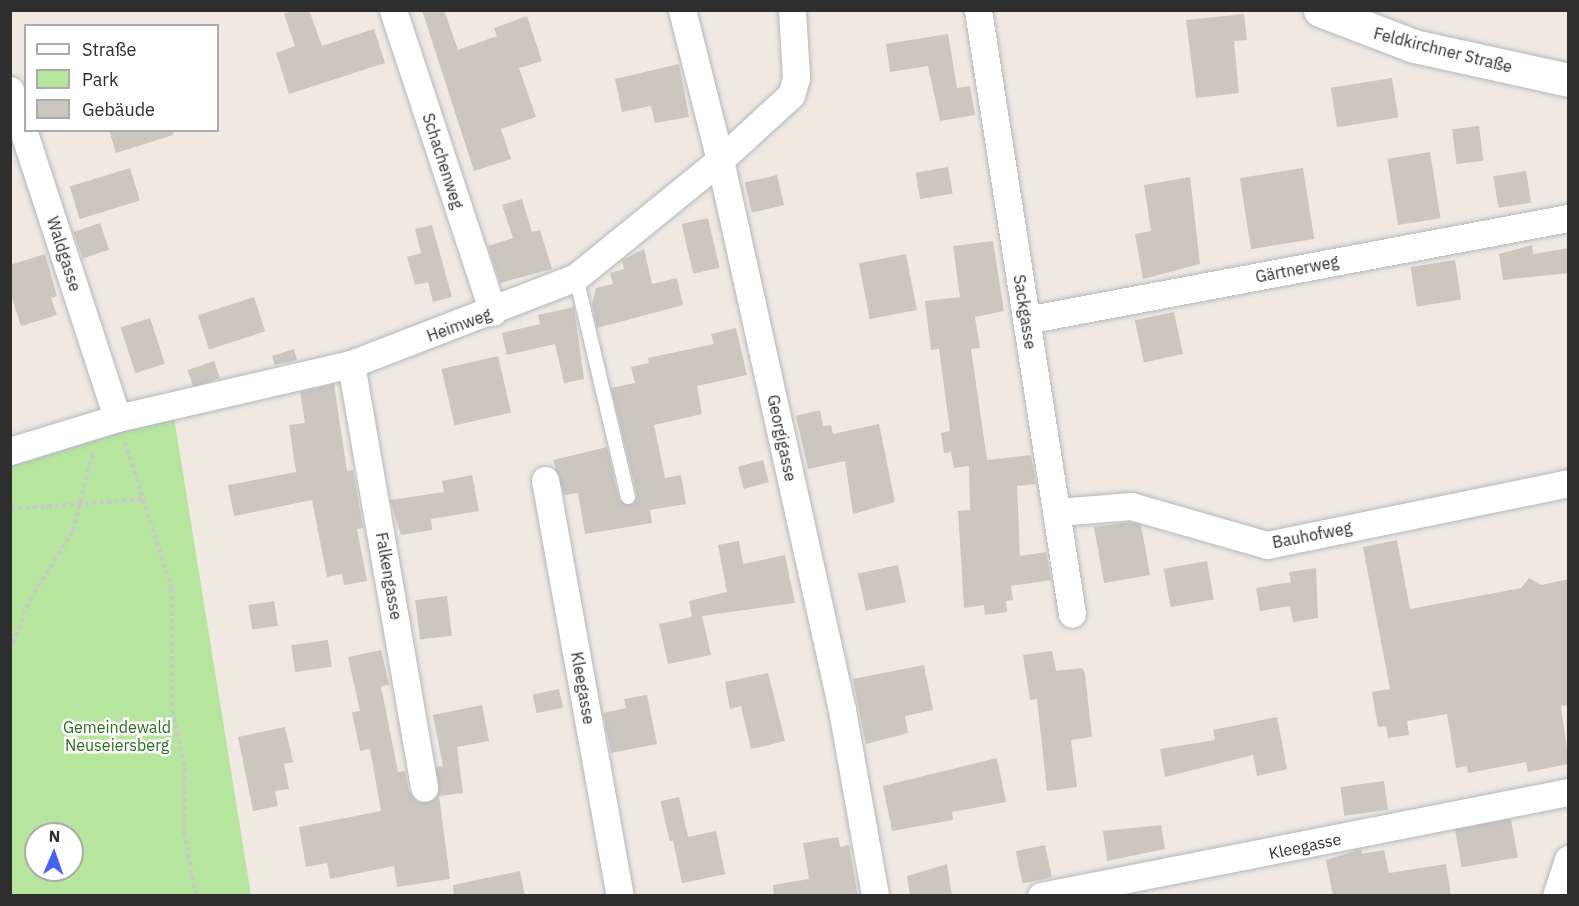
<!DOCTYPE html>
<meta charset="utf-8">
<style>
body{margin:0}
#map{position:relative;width:1579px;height:906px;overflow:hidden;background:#efe9e1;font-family:"IBM Plex Sans",sans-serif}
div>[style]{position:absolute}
.green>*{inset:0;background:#b6e59e}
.building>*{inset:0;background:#cbc7bf;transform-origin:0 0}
.path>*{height:4px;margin-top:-2px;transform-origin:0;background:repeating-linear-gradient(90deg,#c9c9c9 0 4.5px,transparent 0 7.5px)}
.roads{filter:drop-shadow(0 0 2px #b4b7c1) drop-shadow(0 0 2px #b4b7c1)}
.service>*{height:14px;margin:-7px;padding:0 7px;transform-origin:7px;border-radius:7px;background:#fff}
.minor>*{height:27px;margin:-13.5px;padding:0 13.5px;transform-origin:13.5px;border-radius:13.5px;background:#fff}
.tertiary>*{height:33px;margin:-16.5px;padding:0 16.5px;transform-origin:16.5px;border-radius:16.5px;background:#fff}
span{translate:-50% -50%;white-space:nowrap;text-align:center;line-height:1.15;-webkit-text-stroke:5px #fff;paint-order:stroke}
.street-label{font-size:16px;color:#2e2e2e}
.park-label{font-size:16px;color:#2c6e1b}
.frame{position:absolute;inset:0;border:12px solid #2e2e2e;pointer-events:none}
.legend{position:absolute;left:24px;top:24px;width:195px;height:108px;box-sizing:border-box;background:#fff;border:2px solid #ababab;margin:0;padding:8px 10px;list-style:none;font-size:18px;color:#2e2e2e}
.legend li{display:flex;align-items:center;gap:12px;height:30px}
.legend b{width:30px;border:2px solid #ababab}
.north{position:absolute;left:24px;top:822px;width:60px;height:60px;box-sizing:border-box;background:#fff;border:2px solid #ababab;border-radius:50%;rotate:2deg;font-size:16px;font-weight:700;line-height:24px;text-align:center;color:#2e2e2e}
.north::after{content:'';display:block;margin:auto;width:21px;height:27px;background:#4264fb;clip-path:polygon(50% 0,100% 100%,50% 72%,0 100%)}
</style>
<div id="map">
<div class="green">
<div style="clip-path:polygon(evenodd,172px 405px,251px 895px,11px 895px,10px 456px,172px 405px,36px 834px,72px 834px,72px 870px,36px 870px,36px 834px)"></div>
</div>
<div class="building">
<div style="clip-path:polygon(295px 10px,309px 10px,322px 46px,374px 29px,385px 63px,289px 94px,276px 53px,295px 46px,284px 14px)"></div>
<div style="clip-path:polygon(422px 10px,444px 10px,458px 50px,497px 36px,494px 28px,527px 16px,542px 61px,519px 68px,536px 117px,501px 129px,511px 159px,474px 171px)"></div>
<div style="clip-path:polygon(1244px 14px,1247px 40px,1234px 41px,1239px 93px,1196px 98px,1186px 20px)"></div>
<div style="clip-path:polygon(948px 34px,957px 88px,970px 86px,975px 115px,940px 121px,928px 66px,890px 72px,886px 44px)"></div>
<div style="clip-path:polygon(679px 64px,689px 117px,655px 123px,651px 106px,622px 112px,615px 79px)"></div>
<div style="left:1392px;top:78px;width:40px;height:62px;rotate:81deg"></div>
<div style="left:1479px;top:126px;width:35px;height:27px;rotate:83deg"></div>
<div style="clip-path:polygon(109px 130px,173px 130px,173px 135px,116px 153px)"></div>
<div style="left:1430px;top:152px;width:67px;height:43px;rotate:81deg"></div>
<div style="left:948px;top:167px;width:27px;height:33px;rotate:80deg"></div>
<div style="left:130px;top:168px;width:34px;height:63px;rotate:73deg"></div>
<div style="left:1303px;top:168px;width:72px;height:64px;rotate:81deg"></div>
<div style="left:1526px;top:171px;width:32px;height:33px;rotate:81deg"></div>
<div style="left:777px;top:175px;width:31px;height:33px;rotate:77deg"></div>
<div style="clip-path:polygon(1190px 177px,1200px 264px,1143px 279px,1135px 234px,1151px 231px,1144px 185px)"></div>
<div style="clip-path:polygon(522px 199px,532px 232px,540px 230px,552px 269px,500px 283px,488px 246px,513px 238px,502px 205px)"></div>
<div style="left:708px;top:218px;width:51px;height:27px;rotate:77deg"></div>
<div style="left:100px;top:223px;width:28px;height:28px;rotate:71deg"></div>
<div style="clip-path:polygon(432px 225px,452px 297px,433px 302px,428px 282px,415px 285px,407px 257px,421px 253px,415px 229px)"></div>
<div style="clip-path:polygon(993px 241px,1004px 311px,975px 317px,980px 348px,971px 349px,987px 460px,1031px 455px,1036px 484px,1017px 486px,1020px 556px,1046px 552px,1051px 580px,1011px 586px,1013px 600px,1006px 601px,1007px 612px,985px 615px,984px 605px,964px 608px,958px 511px,970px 510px,969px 466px,954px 468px,951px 452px,944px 453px,941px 433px,950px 431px,939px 349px,931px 350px,925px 301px,960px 297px,953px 246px)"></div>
<div style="clip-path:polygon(1532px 245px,1533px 254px,1569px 248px,1569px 273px,1503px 280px,1499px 254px)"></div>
<div style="clip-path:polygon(644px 249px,652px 284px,677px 278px,683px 305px,597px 328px,592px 304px,596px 288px,613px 284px,610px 273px,624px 269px,622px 260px)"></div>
<div style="clip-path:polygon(45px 254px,57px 296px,51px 298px,57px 315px,21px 326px,10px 292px,10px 265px)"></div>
<div style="left:906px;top:254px;width:57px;height:48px;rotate:79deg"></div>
<div style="left:1455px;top:260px;width:40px;height:45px;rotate:81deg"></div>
<div style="left:254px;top:297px;width:36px;height:59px;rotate:72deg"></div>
<div style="clip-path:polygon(574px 307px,584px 379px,564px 383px,555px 344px,507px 355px,502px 333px,540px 324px,538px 315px)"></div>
<div style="left:1174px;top:312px;width:43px;height:40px;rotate:78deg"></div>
<div style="left:150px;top:318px;width:48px;height:31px;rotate:72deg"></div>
<div style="clip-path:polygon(736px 328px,747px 375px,697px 386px,702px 414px,654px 425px,665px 478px,681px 475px,686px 504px,650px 510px,652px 523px,585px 534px,578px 493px,564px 495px,553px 460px,607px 447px,619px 500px,634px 504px,637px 495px,611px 388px,635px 383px,631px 367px,649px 363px,648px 358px,714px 344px,711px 334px)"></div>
<div style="clip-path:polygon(294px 349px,297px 360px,275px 365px,272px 356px)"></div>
<div style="left:498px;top:356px;width:58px;height:58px;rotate:77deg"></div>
<div style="left:214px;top:361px;width:18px;height:28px;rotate:71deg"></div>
<div style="clip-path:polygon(334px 384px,347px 471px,353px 470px,363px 528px,357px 529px,367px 581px,344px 585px,342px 574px,327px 577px,312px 500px,234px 516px,228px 485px,296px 472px,289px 425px,305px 423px,300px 392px)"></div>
<div style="clip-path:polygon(820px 410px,823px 426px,831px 425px,833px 434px,879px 424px,895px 502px,853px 514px,845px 461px,808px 469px,796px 416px)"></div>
<div style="left:763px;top:460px;width:23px;height:26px;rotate:75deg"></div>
<div style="clip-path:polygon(472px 475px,479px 511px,431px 519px,432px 530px,401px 535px,390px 500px,444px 492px,442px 481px)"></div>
<div style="clip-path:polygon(1129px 522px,1141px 525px,1150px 575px,1104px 583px,1094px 527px)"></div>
<div style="clip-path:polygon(1397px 540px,1410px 609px,1521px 588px,1529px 578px,1541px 585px,1569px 579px,1569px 705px,1561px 706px,1569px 764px,1528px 772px,1526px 762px,1468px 773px,1467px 766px,1456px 768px,1447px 714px,1407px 721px,1409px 735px,1388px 738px,1386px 726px,1378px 727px,1372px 692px,1390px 689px,1363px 547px)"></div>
<div style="clip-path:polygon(739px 541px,743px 564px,785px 555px,795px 603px,702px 616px,711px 655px,668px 664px,659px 624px,692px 617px,689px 601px,727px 592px,718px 545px)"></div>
<div style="left:1207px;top:561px;width:39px;height:44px;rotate:80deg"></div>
<div style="left:898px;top:565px;width:38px;height:41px;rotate:78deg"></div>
<div style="clip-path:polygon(1316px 568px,1318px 618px,1293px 622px,1290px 606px,1260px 611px,1256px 588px,1291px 582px,1289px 572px)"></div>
<div style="left:447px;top:596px;width:40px;height:32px;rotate:83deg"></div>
<div style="left:274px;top:601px;width:25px;height:26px;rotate:81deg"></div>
<div style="left:328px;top:640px;width:27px;height:37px;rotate:82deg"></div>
<div style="clip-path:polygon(381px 650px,389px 685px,381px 686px,398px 772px,405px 771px,409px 791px,418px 802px,434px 800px,439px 793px,436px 767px,443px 766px,433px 715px,482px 705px,489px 741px,457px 747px,463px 793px,439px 796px,450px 879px,397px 887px,394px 866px,330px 879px,327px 863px,306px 867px,299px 827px,381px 811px,370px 749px,360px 751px,352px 712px,360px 711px,348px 657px)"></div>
<div style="clip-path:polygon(1052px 651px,1056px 671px,1082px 668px,1085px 674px,1092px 737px,1071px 740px,1077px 787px,1047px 791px,1037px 699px,1030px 700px,1023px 655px)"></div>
<div style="clip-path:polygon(924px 665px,933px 710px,905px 716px,908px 733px,866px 744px,853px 679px)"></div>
<div style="clip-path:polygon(768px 673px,785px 741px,751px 749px,741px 706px,730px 709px,725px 682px)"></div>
<div style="left:559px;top:689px;width:19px;height:27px;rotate:78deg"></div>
<div style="clip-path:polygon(647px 695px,657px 744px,611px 753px,603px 713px,626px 708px,624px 699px)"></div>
<div style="clip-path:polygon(1277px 717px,1287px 769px,1257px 776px,1253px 755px,1165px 777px,1160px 749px,1215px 740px,1213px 730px)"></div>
<div style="clip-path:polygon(285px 727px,293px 762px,284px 764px,289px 789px,275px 791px,278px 806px,253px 811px,238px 737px)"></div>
<div style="clip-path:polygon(997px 758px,1006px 802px,952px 812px,953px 820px,892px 831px,883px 786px)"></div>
<div style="left:1384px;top:781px;width:29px;height:44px;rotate:82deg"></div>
<div style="left:679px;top:797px;width:41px;height:19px;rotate:77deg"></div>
<div style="left:1511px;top:819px;width:39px;height:57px;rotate:80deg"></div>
<div style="clip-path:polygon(1161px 825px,1165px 849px,1107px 861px,1103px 831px)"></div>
<div style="left:716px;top:831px;width:44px;height:44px;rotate:78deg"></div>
<div style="clip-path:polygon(838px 837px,840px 847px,849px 845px,858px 896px,774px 896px,773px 885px,809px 879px,803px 843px)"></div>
<div style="left:1045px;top:845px;width:33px;height:30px;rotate:78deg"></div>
<div style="clip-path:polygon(1361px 849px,1362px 854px,1384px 850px,1389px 873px,1446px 864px,1451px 896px,1333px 896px,1326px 860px)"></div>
<div style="clip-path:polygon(947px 864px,952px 896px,910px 896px,907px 876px)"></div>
<div style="clip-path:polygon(520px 871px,525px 896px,454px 896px,453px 885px)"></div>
</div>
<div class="path">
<div style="left:125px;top:442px;width:154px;rotate:72.3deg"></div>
<div style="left:172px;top:589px;width:121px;rotate:90deg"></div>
<div style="left:172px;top:710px;width:59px;rotate:77.4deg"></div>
<div style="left:185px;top:768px;width:64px;rotate:90.9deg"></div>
<div style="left:184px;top:832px;width:65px;rotate:79.4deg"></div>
<div style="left:10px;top:509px;width:136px;rotate:-4.2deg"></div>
<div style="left:10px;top:650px;width:55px;rotate:-68.6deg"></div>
<div style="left:30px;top:599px;width:80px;rotate:-57.7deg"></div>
<div style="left:73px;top:531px;width:83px;rotate:-76.1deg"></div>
</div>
<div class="roads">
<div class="service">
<div style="left:576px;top:277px;width:226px;rotate:76.7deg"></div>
</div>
<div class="minor">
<div style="left:393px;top:10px;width:318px;rotate:71.7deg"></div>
<div style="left:792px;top:10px;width:68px;rotate:86.6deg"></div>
<div style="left:796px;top:78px;width:18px;rotate:106deg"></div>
<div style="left:791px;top:95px;width:96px;rotate:137.5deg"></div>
<div style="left:720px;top:160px;width:563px;rotate:77.49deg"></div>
<div style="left:842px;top:710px;width:189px;rotate:79.9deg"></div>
<div style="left:978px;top:10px;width:611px;rotate:81.15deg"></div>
<div style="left:10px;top:90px;width:345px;rotate:71.9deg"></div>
<div style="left:1026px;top:320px;width:552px;rotate:-10.66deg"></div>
<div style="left:351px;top:364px;width:430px;rotate:80.2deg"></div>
<div style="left:10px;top:451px;width:112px;rotate:-17.1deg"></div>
<div style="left:117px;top:418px;width:240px;rotate:-13deg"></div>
<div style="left:351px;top:364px;width:241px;rotate:-21.1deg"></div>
<div style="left:576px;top:277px;width:186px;rotate:-39.1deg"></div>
<div style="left:720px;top:160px;width:155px;rotate:-104.2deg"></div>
<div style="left:545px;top:480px;width:423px;rotate:79.8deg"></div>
<div style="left:1058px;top:512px;width:73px;rotate:-4.7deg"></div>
<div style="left:1131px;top:506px;width:141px;rotate:16deg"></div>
<div style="left:1267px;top:545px;width:307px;rotate:-11.6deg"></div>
<div style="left:1041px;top:896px;width:537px;rotate:-11.16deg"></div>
<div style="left:1556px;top:896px;width:39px;rotate:-72deg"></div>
</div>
<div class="tertiary">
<div style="left:1320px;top:10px;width:101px;rotate:21deg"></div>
<div style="left:1414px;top:46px;width:158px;rotate:12.4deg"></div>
</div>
</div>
<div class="street-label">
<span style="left:1443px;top:50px;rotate:14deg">Feldkirchner Straße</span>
<span style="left:443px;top:161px;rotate:72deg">Schachenweg</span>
<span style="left:64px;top:254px;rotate:72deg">Waldgasse</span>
<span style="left:1297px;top:269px;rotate:-11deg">Gärtnerweg</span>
<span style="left:1025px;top:312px;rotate:81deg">Sackgasse</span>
<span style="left:459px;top:325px;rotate:-20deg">Heimweg</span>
<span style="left:782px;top:438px;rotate:78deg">Georgigasse</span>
<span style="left:1312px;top:535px;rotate:-11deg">Bauhofweg</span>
<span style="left:389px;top:576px;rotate:80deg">Falkengasse</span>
<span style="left:583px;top:688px;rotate:80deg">Kleegasse</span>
<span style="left:1305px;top:846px;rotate:-12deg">Kleegasse</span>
</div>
<div class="park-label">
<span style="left:117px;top:736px">Gemeindewald<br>Neuseiersberg</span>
</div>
<div class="frame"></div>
<ul class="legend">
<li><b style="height:8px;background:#fff"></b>Straße</li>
<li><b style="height:16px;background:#b6e59e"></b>Park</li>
<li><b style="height:16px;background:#cbc7bf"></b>Gebäude</li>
</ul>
<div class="north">N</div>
</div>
